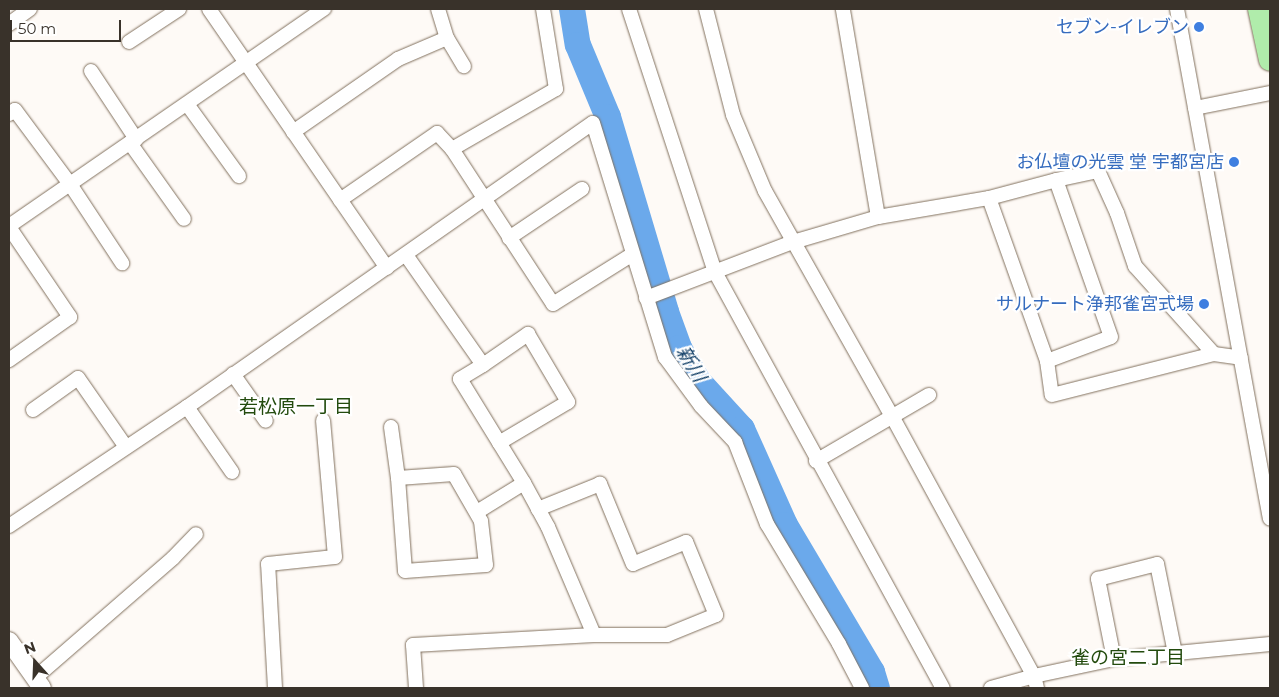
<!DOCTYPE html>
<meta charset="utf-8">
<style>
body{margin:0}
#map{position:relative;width:1279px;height:697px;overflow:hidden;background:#fefaf6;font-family:Montserrat,"Noto Sans JP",sans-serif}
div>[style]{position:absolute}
.river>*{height:26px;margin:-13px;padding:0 13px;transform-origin:13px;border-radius:13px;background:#6ba9eb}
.roads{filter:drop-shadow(0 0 1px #82715e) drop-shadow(0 0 1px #82715e)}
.minor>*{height:14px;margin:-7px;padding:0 7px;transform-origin:7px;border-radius:7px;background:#fff}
.tertiary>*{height:18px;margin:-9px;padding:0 9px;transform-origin:9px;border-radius:9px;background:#fff}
.trunk>*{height:22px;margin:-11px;padding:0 11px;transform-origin:11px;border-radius:11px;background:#b0ecab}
.dots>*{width:14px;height:14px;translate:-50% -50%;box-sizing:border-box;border:2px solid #fff;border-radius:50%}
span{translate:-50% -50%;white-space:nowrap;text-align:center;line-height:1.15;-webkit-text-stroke:4.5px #fff;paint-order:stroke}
.shop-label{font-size:18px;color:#366cbe}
.right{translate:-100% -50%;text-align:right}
.water-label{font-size:19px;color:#0a3962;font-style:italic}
.neighbourhood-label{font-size:19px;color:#234b0e}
.frame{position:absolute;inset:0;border:10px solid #39322a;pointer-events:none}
.north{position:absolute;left:10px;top:637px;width:50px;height:50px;-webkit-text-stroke:4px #fff;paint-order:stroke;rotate:340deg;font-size:14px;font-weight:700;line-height:20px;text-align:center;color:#39322a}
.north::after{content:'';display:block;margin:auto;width:18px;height:22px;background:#39322a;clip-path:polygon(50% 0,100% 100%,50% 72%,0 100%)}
.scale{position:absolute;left:10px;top:20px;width:111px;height:22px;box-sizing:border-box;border:2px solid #39322a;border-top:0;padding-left:6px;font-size:15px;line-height:18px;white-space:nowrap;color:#39322a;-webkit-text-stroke:4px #fff;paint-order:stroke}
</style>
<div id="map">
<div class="river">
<div style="left:572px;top:9px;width:36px;rotate:81deg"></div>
<div style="left:578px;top:45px;width:78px;rotate:67.4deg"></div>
<div style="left:608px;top:117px;width:203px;rotate:73.4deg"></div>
<div style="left:666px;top:312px;width:38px;rotate:70deg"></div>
<div style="left:679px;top:348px;width:38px;rotate:60deg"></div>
<div style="left:698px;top:381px;width:65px;rotate:47.5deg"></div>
<div style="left:742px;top:429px;width:105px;rotate:65.9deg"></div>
<div style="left:785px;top:525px;width:171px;rotate:59.4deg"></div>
<div style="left:872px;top:672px;width:17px;rotate:73deg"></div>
</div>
<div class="roads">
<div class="minor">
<div style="left:209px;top:9px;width:314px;rotate:55.5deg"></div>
<div style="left:438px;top:9px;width:30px;rotate:73deg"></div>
<div style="left:447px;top:38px;width:33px;rotate:59deg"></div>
<div style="left:629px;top:9px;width:277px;rotate:71.9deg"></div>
<div style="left:715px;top:272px;width:474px;rotate:61.3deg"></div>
<div style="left:706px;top:9px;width:109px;rotate:75.7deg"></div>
<div style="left:733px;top:115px;width:82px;rotate:67.2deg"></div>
<div style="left:765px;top:191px;width:258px;rotate:60.6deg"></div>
<div style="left:892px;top:416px;width:296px;rotate:61.4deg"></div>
<div style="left:1034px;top:676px;width:12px;rotate:76deg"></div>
<div style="left:1177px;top:9px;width:518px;rotate:79.67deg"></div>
<div style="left:9px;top:24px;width:26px;rotate:-36deg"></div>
<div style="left:129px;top:42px;width:60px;rotate:-33.4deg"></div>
<div style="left:91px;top:71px;width:82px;rotate:56.5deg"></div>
<div style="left:187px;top:104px;width:89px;rotate:54.2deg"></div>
<div style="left:1195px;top:108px;width:76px;rotate:-11.3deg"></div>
<div style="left:9px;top:114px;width:7px;rotate:-34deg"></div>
<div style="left:15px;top:110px;width:92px;rotate:53.4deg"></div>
<div style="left:70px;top:184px;width:95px;rotate:56.6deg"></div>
<div style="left:293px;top:132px;width:128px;rotate:-34.8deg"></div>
<div style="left:398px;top:59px;width:53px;rotate:-23.2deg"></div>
<div style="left:130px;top:143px;width:93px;rotate:54.6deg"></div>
<div style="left:452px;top:149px;width:120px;rotate:-30deg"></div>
<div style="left:556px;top:89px;width:81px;rotate:-99.2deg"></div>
<div style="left:989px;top:198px;width:173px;rotate:70.4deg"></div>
<div style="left:1047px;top:361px;width:34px;rotate:82deg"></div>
<div style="left:1052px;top:395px;width:167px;rotate:-14.2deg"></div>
<div style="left:340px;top:200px;width:118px;rotate:-34.6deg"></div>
<div style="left:437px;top:133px;width:22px;rotate:47deg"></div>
<div style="left:452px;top:149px;width:185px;rotate:56.9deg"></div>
<div style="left:553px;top:304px;width:94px;rotate:-32deg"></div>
<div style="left:878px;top:217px;width:113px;rotate:-9.7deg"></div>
<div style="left:989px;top:198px;width:69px;rotate:-15deg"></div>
<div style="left:1056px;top:180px;width:43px;rotate:-12.1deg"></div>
<div style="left:1098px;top:171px;width:46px;rotate:65.7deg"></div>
<div style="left:1117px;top:213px;width:56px;rotate:71.2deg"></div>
<div style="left:1135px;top:266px;width:118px;rotate:48.1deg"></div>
<div style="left:1214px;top:354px;width:27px;rotate:8deg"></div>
<div style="left:9px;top:226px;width:383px;rotate:-34.6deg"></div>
<div style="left:9px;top:227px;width:109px;rotate:55.9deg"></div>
<div style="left:70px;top:317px;width:75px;rotate:144.8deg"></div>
<div style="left:509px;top:238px;width:88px;rotate:-33.9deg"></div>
<div style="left:406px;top:255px;width:134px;rotate:55deg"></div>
<div style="left:483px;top:365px;width:27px;rotate:149deg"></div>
<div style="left:460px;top:379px;width:122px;rotate:58.4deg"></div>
<div style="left:524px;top:483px;width:50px;rotate:61.4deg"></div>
<div style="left:548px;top:527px;width:117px;rotate:66.9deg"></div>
<div style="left:594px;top:635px;width:73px"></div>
<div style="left:667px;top:635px;width:53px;rotate:-22.2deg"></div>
<div style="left:716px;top:615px;width:79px;rotate:-112.3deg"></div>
<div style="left:686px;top:542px;width:57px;rotate:157.5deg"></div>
<div style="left:633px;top:564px;width:87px;rotate:-112.4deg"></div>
<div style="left:600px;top:484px;width:67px;rotate:158deg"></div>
<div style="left:646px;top:298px;width:157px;rotate:-20.9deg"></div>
<div style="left:793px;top:242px;width:89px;rotate:-16.4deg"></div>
<div style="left:878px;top:217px;width:211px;rotate:-99.6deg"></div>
<div style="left:1047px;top:361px;width:68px;rotate:-20.6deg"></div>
<div style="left:1111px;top:337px;width:166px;rotate:-109.3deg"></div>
<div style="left:483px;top:365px;width:55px;rotate:-34.6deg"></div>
<div style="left:528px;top:334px;width:79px;rotate:59.5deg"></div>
<div style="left:568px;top:402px;width:80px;rotate:149.3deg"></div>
<div style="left:233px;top:374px;width:57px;rotate:54.9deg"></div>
<div style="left:187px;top:407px;width:79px;rotate:55.3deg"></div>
<div style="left:33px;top:410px;width:55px;rotate:-35.4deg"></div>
<div style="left:78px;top:378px;width:84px;rotate:55.2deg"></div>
<div style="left:391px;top:427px;width:51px;rotate:82.2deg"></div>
<div style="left:398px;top:478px;width:93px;rotate:85.7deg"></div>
<div style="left:405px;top:571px;width:81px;rotate:-4.2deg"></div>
<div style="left:486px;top:565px;width:44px;rotate:-96.5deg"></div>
<div style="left:481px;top:521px;width:54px;rotate:-119.9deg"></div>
<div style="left:454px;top:474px;width:56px;rotate:175.9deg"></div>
<div style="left:816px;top:461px;width:131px;rotate:-30.3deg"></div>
<div style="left:477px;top:512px;width:55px;rotate:-31.7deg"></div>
<div style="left:9px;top:526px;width:214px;rotate:-33.8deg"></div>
<div style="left:187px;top:407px;width:495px;rotate:-35deg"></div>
<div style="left:593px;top:123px;width:245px;rotate:72.9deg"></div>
<div style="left:665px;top:357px;width:61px;rotate:53.7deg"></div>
<div style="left:701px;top:406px;width:50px;rotate:46.6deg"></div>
<div style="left:735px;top:442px;width:88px;rotate:68.7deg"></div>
<div style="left:767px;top:524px;width:140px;rotate:59deg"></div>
<div style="left:839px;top:644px;width:50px;rotate:62.4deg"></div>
<div style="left:1114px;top:659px;width:82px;rotate:-101.3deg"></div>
<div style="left:1098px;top:579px;width:61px;rotate:-14.3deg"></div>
<div style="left:1157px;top:564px;width:91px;rotate:78.6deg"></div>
<div style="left:35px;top:678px;width:183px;rotate:-41deg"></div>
<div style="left:173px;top:558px;width:33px;rotate:-46deg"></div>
<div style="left:275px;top:688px;width:124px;rotate:-93.2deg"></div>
<div style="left:268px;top:564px;width:67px;rotate:-6deg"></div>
<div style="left:335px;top:557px;width:137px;rotate:-95deg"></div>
<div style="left:416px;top:688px;width:43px;rotate:-94deg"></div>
<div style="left:413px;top:645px;width:181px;rotate:-3.2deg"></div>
<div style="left:991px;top:688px;width:45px;rotate:-15.6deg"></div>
<div style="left:1034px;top:676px;width:82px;rotate:-12deg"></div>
<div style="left:1114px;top:659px;width:157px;rotate:-5.5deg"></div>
</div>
<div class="tertiary">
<div style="left:9px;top:641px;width:57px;rotate:54.9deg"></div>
</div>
<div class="trunk">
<div style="left:1259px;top:9px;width:52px;rotate:77.8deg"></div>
</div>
</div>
<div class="dots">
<div style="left:1199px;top:27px;background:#3f7fe0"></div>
<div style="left:1234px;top:162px;background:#3f7fe0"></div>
<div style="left:1204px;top:304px;background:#3f7fe0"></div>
</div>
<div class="shop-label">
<span class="right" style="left:1189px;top:27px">セブン-イレブン</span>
<span class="right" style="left:1224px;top:162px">お仏壇の光雲 堂 宇都宮店</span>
<span class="right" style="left:1194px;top:304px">サルナート浄邦雀宮式場</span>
</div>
<div class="water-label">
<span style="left:691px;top:364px;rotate:59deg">新川</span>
</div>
<div class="neighbourhood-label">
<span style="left:296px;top:407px">若松原一丁目</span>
<span style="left:1128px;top:658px">雀の宮二丁目</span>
</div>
<div class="frame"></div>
<div class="north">N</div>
<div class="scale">50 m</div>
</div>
